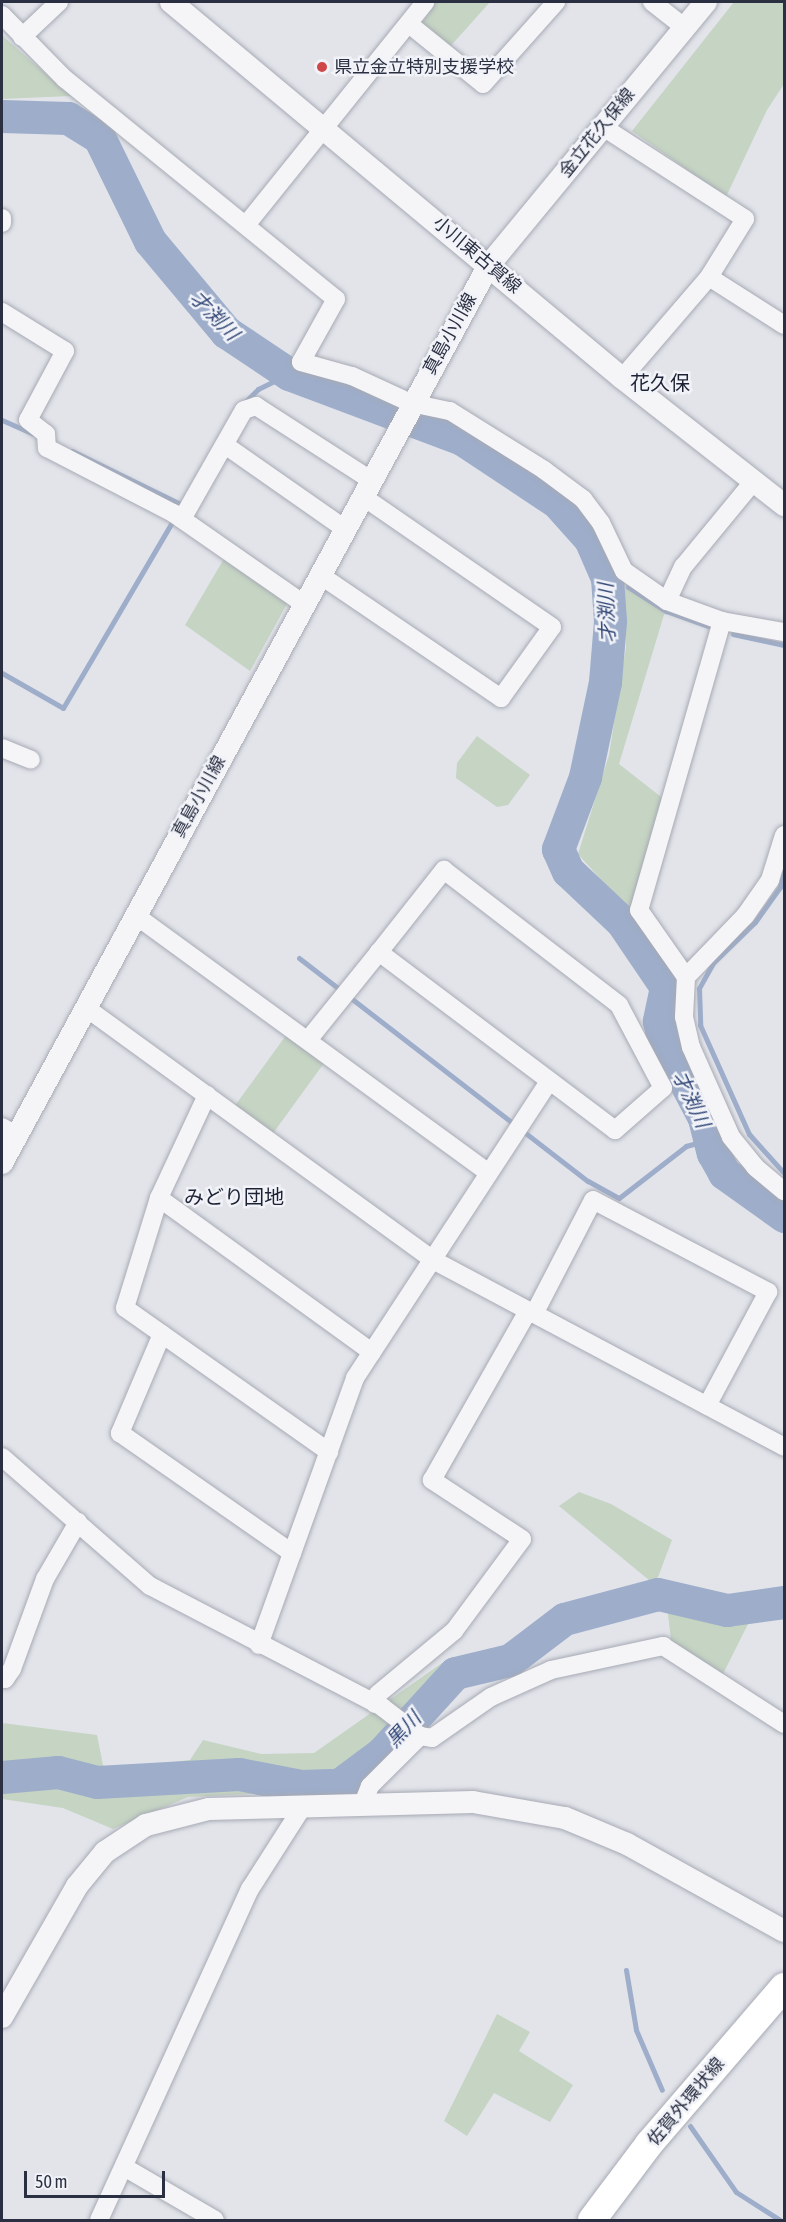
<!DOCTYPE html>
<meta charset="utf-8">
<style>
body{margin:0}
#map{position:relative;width:786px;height:2222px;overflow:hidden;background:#e2e4ea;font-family:"Asap Condensed","Noto Sans JP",sans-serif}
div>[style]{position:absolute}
.green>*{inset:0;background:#c5d4c3;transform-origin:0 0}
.stream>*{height:5px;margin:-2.5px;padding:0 2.5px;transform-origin:2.5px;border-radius:2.5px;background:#9dadca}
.river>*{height:33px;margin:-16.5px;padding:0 16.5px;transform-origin:16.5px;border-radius:16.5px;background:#9dadca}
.roads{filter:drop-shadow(0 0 2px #a7aab4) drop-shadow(0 0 2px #a7aab4)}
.minor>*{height:18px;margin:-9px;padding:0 9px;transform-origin:9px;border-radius:9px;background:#f5f5f8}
.tertiary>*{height:22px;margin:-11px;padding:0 11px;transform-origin:11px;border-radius:11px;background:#f5f5f8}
.primary>*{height:28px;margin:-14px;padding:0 14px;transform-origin:14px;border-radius:14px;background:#fff}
.dots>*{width:16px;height:16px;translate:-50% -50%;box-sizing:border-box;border:3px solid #f1f3f8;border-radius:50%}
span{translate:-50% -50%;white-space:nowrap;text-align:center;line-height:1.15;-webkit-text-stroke:5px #f1f3f8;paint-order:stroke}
.poi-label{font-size:18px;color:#2a2f42}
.left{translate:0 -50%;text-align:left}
.street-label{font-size:18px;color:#2a2f42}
.water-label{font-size:20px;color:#334877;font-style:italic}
.neighbourhood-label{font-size:20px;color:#1c2133}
.frame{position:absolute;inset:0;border:3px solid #2a2f42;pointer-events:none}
.scale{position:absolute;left:24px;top:2171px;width:141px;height:27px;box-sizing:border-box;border:3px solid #2a2f42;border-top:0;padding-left:8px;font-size:18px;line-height:21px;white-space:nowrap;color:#2a2f42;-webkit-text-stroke:4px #f1f3f8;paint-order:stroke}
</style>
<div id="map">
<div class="green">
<div style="clip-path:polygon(436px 2px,490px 2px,448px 49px,420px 26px)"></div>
<div style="clip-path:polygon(734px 2px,784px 2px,784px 84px,767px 110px,726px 197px,632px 131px)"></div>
<div style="clip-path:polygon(2px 34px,5px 38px,71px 96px,2px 99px)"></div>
<div style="clip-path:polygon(225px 557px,289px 600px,250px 671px,185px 625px)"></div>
<div style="clip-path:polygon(624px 579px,666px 608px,619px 764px,665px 800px,633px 915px,578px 854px,609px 755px,626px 647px)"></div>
<div style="clip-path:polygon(477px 736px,530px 775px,508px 805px,497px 807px,456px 778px,457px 763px)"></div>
<div style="left:287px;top:1034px;width:47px;height:89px;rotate:36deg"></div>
<div style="clip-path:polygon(579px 1492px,611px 1504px,672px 1540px,655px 1585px,559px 1506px)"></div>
<div style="clip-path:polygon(667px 1606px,723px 1618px,784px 1608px,784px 1619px,750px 1620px,722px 1676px,672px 1648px)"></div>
<div style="clip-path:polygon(442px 1663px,455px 1666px,453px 1679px,392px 1753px,339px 1790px,188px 1797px,113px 1829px,63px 1808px,2px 1799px,2px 1723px,97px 1735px,104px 1770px,190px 1760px,203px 1740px,261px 1754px,314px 1753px)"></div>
<div style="clip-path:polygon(497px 2014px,530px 2032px,519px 2051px,573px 2085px,550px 2122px,494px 2093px,467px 2136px,444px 2121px)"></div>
</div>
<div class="stream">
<div style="left:243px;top:404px;width:21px;rotate:-45deg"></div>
<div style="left:258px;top:389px;width:34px;rotate:-26deg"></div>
<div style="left:2px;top:420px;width:34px;rotate:24deg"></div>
<div style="left:72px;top:451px;width:123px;rotate:26.1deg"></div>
<div style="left:628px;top:587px;width:45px;rotate:32.3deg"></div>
<div style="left:666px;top:611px;width:45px;rotate:19.7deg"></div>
<div style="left:733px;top:634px;width:52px;rotate:12.2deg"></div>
<div style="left:2px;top:673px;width:70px;rotate:29.8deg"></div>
<div style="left:63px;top:708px;width:221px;rotate:-59.6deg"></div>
<div style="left:784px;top:872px;width:16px;rotate:105deg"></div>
<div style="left:780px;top:887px;width:43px;rotate:125.5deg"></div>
<div style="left:755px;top:922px;width:59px;rotate:135.7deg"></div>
<div style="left:713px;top:963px;width:29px;rotate:119deg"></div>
<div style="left:699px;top:988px;width:37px;rotate:88deg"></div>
<div style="left:700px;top:1025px;width:120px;rotate:65.8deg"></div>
<div style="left:749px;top:1134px;width:52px;rotate:48.1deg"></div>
<div style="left:299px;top:958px;width:365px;rotate:37.7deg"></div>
<div style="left:588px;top:1181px;width:35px;rotate:29deg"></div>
<div style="left:619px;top:1198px;width:85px;rotate:-37.8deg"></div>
<div style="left:686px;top:1146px;width:24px;rotate:-15deg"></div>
<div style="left:626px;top:1970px;width:61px;rotate:80.5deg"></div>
<div style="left:636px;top:2030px;width:65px;rotate:66.6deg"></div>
<div style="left:690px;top:2126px;width:80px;rotate:55.1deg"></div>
<div style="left:736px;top:2192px;width:52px;rotate:32.5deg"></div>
</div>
<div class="river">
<div style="left:2px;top:116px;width:66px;rotate:1.7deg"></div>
<div style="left:68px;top:118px;width:36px;rotate:32deg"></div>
<div style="left:99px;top:137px;width:116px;rotate:63.9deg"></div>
<div style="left:150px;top:241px;width:119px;rotate:50.1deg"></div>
<div style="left:226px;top:332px;width:76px;rotate:33.7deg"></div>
<div style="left:289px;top:374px;width:185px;rotate:20.6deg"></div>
<div style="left:462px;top:439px;width:114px;rotate:33.6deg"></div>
<div style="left:557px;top:502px;width:50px;rotate:48.3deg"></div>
<div style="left:590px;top:539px;width:43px;rotate:66.4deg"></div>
<div style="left:607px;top:578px;width:43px;rotate:86deg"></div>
<div style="left:610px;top:621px;width:61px;rotate:94.7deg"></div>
<div style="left:605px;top:682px;width:97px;rotate:101.9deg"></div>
<div style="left:585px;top:777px;width:77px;rotate:110.6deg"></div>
<div style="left:558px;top:849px;width:24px;rotate:66deg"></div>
<div style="left:568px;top:871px;width:74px;rotate:43.4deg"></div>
<div style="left:622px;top:922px;width:78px;rotate:55.9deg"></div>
<div style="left:666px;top:987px;width:35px;rotate:102deg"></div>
<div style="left:659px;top:1021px;width:22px;rotate:77deg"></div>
<div style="left:664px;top:1042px;width:86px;rotate:62.2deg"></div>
<div style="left:704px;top:1118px;width:36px;rotate:76deg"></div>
<div style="left:713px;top:1153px;width:23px;rotate:61deg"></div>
<div style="left:724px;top:1173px;width:74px;rotate:35.6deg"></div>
<div style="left:2px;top:1777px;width:56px;rotate:-5.1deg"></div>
<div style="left:58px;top:1772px;width:40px;rotate:14.4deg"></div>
<div style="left:97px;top:1782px;width:142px;rotate:-3.2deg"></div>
<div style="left:239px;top:1774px;width:63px;rotate:11deg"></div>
<div style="left:301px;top:1786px;width:38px;rotate:-2deg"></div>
<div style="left:339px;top:1785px;width:54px;rotate:-36.7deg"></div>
<div style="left:382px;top:1753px;width:108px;rotate:-47.6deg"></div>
<div style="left:455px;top:1673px;width:57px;rotate:-13.3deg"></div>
<div style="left:510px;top:1660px;width:68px;rotate:-37.2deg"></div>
<div style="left:564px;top:1619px;width:97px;rotate:-14.9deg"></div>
<div style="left:658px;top:1594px;width:71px;rotate:13.1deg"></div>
<div style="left:727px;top:1610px;width:58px;rotate:-8deg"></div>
</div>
<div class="roads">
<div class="minor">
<div style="left:652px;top:2px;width:41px;rotate:38deg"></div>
<div style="left:2px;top:15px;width:90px;rotate:45.5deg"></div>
<div style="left:65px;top:79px;width:349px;rotate:39.1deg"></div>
<div style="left:336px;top:299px;width:72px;rotate:119.1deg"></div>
<div style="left:301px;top:362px;width:53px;rotate:15.4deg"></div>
<div style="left:352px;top:376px;width:65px;rotate:24.6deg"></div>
<div style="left:411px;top:403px;width:40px;rotate:12deg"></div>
<div style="left:450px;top:411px;width:111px;rotate:32.1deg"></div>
<div style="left:544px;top:470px;width:49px;rotate:36.6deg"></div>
<div style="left:583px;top:499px;width:30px;rotate:53deg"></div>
<div style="left:601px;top:523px;width:53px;rotate:64.4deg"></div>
<div style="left:624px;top:571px;width:52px;rotate:34.9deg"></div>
<div style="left:667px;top:601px;width:59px;rotate:20deg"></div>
<div style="left:722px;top:621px;width:63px;rotate:10.1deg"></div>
<div style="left:409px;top:24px;width:95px;rotate:39deg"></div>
<div style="left:483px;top:84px;width:110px;rotate:-48.3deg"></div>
<div style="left:22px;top:37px;width:51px;rotate:-43.4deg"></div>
<div style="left:603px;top:127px;width:169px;rotate:32.9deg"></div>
<div style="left:745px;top:219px;width:68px;rotate:121.8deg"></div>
<div style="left:709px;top:277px;width:133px;rotate:130.7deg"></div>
<div style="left:2px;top:218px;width:5px;rotate:90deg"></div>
<div style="left:246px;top:225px;width:286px;rotate:-51.2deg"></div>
<div style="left:709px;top:277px;width:89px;rotate:32.6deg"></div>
<div style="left:2px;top:312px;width:74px;rotate:31.8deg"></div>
<div style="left:65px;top:351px;width:78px;rotate:118.2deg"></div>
<div style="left:28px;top:420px;width:23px;rotate:38deg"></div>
<div style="left:46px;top:434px;width:14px;rotate:86deg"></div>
<div style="left:47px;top:448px;width:142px;rotate:27.3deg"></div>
<div style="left:173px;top:513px;width:160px;rotate:34.8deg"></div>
<div style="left:225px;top:445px;width:146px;rotate:35deg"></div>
<div style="left:182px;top:519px;width:125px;rotate:-60.4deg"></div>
<div style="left:244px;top:410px;width:13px;rotate:-18deg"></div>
<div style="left:256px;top:406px;width:137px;rotate:32.8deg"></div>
<div style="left:320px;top:575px;width:219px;rotate:34.2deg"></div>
<div style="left:501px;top:698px;width:87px;rotate:-54.3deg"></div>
<div style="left:552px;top:627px;width:231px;rotate:-145.4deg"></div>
<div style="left:667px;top:601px;width:38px;rotate:-65deg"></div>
<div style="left:683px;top:567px;width:112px;rotate:-50.5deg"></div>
<div style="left:722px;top:621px;width:301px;rotate:106deg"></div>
<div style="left:639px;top:910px;width:82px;rotate:55deg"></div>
<div style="left:686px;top:977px;width:40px;rotate:92.9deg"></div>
<div style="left:684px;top:1017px;width:31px;rotate:77deg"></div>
<div style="left:691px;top:1047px;width:98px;rotate:66deg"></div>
<div style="left:731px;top:1137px;width:38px;rotate:51deg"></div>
<div style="left:755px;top:1167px;width:38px;rotate:40deg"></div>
<div style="left:2px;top:748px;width:31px;rotate:22deg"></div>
<div style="left:135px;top:915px;width:437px;rotate:36.1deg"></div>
<div style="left:686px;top:977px;width:85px;rotate:-46deg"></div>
<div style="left:745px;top:916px;width:44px;rotate:-55.2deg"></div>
<div style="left:770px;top:880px;width:47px;rotate:-72.7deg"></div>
<div style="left:85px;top:1007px;width:430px;rotate:36deg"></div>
<div style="left:433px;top:1260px;width:398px;rotate:28deg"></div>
<div style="left:308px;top:1040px;width:113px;rotate:-51.1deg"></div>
<div style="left:379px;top:952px;width:105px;rotate:-51.6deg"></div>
<div style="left:444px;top:870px;width:221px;rotate:37.6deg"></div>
<div style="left:619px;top:1005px;width:94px;rotate:62.1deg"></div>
<div style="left:663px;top:1088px;width:64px;rotate:138.8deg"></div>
<div style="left:615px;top:1130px;width:296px;rotate:-143deg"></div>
<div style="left:207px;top:1095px;width:114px;rotate:115deg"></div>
<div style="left:159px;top:1198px;width:115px;rotate:107.2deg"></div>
<div style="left:125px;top:1308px;width:250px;rotate:35.2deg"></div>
<div style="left:2px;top:1127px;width:16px;rotate:30deg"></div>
<div style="left:159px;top:1198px;width:263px;rotate:35.9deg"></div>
<div style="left:534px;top:1314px;width:128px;rotate:-62.6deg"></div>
<div style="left:593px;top:1200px;width:198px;rotate:27.7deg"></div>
<div style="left:768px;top:1292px;width:129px;rotate:118.2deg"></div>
<div style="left:162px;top:1334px;width:108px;rotate:113deg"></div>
<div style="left:120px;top:1433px;width:210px;rotate:34.9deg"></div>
<div style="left:2px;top:1457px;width:196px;rotate:41.1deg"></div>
<div style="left:150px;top:1586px;width:262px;rotate:27.5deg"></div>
<div style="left:382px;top:1707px;width:48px;rotate:37.3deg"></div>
<div style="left:420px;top:1736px;width:12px;rotate:9deg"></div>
<div style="left:432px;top:1738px;width:72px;rotate:-34.8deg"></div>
<div style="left:491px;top:1697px;width:66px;rotate:-24.2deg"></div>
<div style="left:551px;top:1670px;width:115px;rotate:-12.1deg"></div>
<div style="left:663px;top:1646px;width:144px;rotate:32.8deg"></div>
<div style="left:259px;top:1645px;width:284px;rotate:-70.2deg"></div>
<div style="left:355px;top:1378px;width:355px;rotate:-56.8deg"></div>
<div style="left:2px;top:1678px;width:3px;rotate:18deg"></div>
<div style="left:5px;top:1679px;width:12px;rotate:-55deg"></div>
<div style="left:12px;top:1669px;width:96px;rotate:-69.9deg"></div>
<div style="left:45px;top:1579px;width:66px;rotate:-59.9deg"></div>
<div style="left:375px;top:1704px;width:10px;rotate:-73deg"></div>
<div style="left:378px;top:1694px;width:99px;rotate:-39.7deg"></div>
<div style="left:454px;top:1631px;width:114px;rotate:-53.5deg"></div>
<div style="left:522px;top:1539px;width:108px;rotate:-146.8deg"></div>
<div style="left:432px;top:1480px;width:194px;rotate:-60.4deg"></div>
<div style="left:363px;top:1804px;width:19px;rotate:-69deg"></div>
<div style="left:370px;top:1786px;width:71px;rotate:-45deg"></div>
<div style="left:124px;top:2167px;width:105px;rotate:30.2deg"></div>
<div style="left:99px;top:2220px;width:364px;rotate:-65.5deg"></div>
<div style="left:250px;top:1889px;width:98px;rotate:-57.4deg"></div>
</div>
<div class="tertiary">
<div style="left:171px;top:2px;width:587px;rotate:39.82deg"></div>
<div style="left:622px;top:378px;width:206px;rotate:38.1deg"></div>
<div style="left:2px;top:1163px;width:1022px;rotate:-61.53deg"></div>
<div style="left:489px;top:265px;width:341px;rotate:-50.5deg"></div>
<div style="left:2px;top:2017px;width:151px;rotate:-60.2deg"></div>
<div style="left:77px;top:1886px;width:44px;rotate:-50.5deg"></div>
<div style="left:105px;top:1852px;width:49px;rotate:-33.4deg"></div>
<div style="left:146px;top:1825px;width:65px;rotate:-14.3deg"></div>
<div style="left:209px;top:1809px;width:264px;rotate:-1.5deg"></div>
<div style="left:473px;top:1802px;width:93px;rotate:9.9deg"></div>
<div style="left:565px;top:1818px;width:67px;rotate:22.8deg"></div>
<div style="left:627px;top:1844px;width:179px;rotate:29deg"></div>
</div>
<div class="primary">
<div style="left:592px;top:2220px;width:95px;rotate:-53.1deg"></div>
<div style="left:649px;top:2144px;width:207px;rotate:-49.3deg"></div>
</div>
</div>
<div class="dots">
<div style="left:322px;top:67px;background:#cf4749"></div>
</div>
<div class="poi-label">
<span class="left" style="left:334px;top:67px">県立金立特別支援学校</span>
</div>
<div class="street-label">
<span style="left:597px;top:133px;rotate:-51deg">金立花久保線</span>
<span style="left:477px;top:255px;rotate:40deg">小川東古賀線</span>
<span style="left:450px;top:334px;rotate:-61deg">真島小川線</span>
<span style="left:199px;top:797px;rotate:-61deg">真島小川線</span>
<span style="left:686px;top:2102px;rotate:-50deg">佐賀外環状線</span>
</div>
<div class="water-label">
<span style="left:215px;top:315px;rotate:46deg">才渕川</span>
<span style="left:606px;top:613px;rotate:-92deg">才渕川</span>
<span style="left:692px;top:1099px;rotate:65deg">才渕川</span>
<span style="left:403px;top:1729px;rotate:-47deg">黒川</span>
</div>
<div class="neighbourhood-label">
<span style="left:660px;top:382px">花久保</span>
<span style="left:234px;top:1196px">みどり団地</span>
</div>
<div class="frame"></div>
<div class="scale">50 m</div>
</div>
